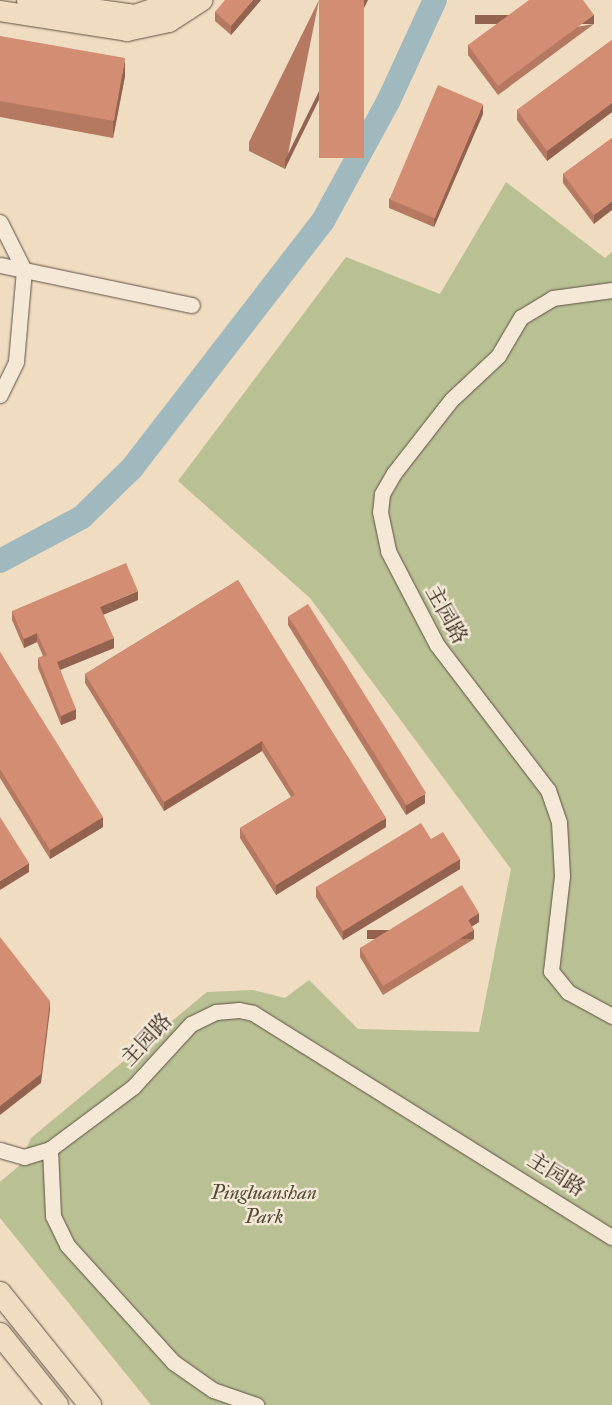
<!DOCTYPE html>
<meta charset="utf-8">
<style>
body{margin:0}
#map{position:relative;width:612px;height:1405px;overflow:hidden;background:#f0dcc1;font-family:"IM FELL Double Pica","Noto Serif SC",serif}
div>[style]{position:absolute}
.green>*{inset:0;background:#b8c094}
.river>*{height:24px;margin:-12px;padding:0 12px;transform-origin:12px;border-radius:12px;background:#a0b9be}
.roads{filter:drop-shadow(0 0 1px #605243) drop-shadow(0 0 1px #605243)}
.minor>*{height:15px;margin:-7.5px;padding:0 7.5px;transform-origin:7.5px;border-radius:7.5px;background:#f5e8d7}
.major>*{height:20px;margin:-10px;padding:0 10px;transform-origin:10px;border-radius:10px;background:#f0dcc1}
.highway>*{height:22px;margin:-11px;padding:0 11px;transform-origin:11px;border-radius:11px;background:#f0dcc1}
.wall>*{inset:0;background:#b57962}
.shaded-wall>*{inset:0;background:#946350;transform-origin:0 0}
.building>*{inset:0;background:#d38d72;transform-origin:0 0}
span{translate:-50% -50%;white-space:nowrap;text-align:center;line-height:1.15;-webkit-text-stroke:5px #f5e8d7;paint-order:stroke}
.street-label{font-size:21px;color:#302419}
.park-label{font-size:21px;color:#524b38;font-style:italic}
</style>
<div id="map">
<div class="green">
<div style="clip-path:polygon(506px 182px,605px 258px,612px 252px,612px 1405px,151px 1405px,0 1218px,0 1182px,19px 1166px,31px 1138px,207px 992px,253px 990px,285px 998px,309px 980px,358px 1029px,479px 1032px,511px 869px,310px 598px,178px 481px,346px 257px,440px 294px)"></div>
</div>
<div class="river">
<div style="left:0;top:561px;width:93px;rotate:-28.2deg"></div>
<div style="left:82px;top:517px;width:70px;rotate:-44.4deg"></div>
<div style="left:132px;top:468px;width:312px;rotate:-52.3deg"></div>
<div style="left:323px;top:221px;width:136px;rotate:-61.4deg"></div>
<div style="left:388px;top:102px;width:112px;rotate:-65.3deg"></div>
</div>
<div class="roads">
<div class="minor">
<div style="left:0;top:222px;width:54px;rotate:63.4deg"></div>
<div style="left:24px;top:270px;width:92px;rotate:95deg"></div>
<div style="left:16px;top:362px;width:37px;rotate:116deg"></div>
<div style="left:0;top:265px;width:196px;rotate:11.8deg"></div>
<div style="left:612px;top:290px;width:60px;rotate:172.3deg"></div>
<div style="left:553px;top:298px;width:37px;rotate:149deg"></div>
<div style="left:521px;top:317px;width:45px;rotate:120.5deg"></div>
<div style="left:498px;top:356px;width:64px;rotate:136.9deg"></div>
<div style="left:451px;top:400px;width:93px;rotate:128deg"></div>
<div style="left:394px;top:473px;width:24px;rotate:120deg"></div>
<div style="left:382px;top:494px;width:18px;rotate:96deg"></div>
<div style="left:380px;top:512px;width:40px;rotate:78deg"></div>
<div style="left:388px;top:551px;width:106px;rotate:62.5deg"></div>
<div style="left:437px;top:645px;width:183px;rotate:52.6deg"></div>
<div style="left:548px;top:790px;width:34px;rotate:71deg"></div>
<div style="left:559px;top:822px;width:54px;rotate:86.8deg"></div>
<div style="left:562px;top:876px;width:96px;rotate:96.6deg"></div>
<div style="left:551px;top:971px;width:27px;rotate:51deg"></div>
<div style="left:568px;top:992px;width:50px;rotate:28.6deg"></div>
<div style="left:50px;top:1149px;width:67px;rotate:87.4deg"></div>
<div style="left:53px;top:1216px;width:32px;rotate:64deg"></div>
<div style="left:67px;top:1245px;width:158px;rotate:47.8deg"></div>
<div style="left:173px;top:1362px;width:49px;rotate:35deg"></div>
<div style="left:213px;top:1390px;width:46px;rotate:19.2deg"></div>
<div style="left:0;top:1150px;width:25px;rotate:16deg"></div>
<div style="left:24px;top:1157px;width:27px;rotate:-17deg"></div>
<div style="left:50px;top:1149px;width:104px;rotate:-36.8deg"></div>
<div style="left:133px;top:1087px;width:86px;rotate:-47.4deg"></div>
<div style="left:191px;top:1024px;width:28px;rotate:-26deg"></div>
<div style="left:216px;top:1012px;width:23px;rotate:-5deg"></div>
<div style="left:239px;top:1010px;width:14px;rotate:12deg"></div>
<div style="left:253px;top:1013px;width:423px;rotate:32deg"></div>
</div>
<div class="major">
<div style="left:27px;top:0;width:109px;rotate:7.9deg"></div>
<div style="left:135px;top:15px;width:46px;rotate:-19.2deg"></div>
<div style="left:0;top:11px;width:129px;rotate:8.9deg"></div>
<div style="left:127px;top:31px;width:43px;rotate:-12.1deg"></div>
<div style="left:169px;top:22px;width:40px;rotate:-32.9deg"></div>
</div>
<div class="highway">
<div style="left:0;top:1293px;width:144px;rotate:51.2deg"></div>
<div style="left:0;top:1334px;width:91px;rotate:51.2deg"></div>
</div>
</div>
<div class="wall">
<div style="clip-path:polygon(261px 0,231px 35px,215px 21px,215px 12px)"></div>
<div style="clip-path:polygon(319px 0,285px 169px,249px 151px,249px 142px)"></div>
<div style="clip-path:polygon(594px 24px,498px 95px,468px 55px,468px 45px)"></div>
<div style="clip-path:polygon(0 36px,125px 76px,113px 138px,0 117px)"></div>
<div style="clip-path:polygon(612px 40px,612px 112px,547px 161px,517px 120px,517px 110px)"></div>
<div style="clip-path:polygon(483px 114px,434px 227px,389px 208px,389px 199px)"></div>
<div style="clip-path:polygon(612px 138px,594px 224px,563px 183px,563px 174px)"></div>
<div style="clip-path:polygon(238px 580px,386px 827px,276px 895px,240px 838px,240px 828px,291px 797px,262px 751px,164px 811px,85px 683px,85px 674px)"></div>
<div style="clip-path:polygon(138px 600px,103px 615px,114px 648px,60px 670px,76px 719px,61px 725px,38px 668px,38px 658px,43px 656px,37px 642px,24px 648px,12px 620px,12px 611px)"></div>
<div style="clip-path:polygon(288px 616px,425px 803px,406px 815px,288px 625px)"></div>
<div style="clip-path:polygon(0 652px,103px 827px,50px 859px,0 778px)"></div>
<div style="clip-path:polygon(431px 839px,460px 869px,343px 940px,316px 897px,316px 887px)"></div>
<div style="clip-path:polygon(479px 922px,472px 926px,474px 939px,383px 995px,360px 957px,360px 948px)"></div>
</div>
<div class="shaded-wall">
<div style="clip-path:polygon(253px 0,261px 0,231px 35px,231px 26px)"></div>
<div style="clip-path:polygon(364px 0,368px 0,285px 169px,285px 160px)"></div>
<div style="left:594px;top:15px;width:9px;height:119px;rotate:90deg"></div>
<div style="clip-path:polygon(125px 59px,125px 76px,113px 138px,113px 121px)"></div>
<div style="clip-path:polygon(612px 103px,612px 112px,547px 161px,547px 151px)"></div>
<div style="clip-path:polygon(483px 104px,483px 114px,434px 227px,434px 218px)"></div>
<div style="clip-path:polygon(612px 201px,612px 210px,594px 224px,594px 215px)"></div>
<div style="clip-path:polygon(138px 591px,138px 600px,100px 616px,100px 607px)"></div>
<div style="clip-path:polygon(37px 633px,37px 642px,24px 648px,24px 639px)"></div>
<div style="clip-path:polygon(114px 638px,114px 648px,57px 671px,57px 662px)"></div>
<div style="clip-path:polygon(76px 709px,76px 719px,61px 725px,61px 716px)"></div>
<div style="clip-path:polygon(262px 741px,262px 751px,164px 811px,164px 802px)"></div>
<div style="clip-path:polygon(425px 794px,425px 803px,406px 815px,406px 805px)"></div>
<div style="clip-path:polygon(103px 817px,103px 827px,50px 859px,50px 850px)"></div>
<div style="clip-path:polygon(386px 818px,386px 827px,276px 895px,276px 885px)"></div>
<div style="clip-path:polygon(460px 859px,460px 869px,343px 940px,343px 931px)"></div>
<div style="clip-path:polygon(29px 863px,29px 872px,0 890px,0 881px)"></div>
<div style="clip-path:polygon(479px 913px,479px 922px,468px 929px,468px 920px)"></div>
<div style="left:474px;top:930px;width:9px;height:107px;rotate:90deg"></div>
<div style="clip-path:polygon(50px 1001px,50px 1010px,41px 1083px,0 1115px,0 1106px)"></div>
</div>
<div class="building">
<div style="clip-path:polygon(225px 0,253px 0,231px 26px,215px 12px)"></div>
<div style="left:319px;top:0;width:45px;height:158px"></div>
<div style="clip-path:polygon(529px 0,583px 0,594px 15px,498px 86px,468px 45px)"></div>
<div style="left:0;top:36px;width:127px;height:64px;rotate:10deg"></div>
<div style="clip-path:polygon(612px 40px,612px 103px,547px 151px,517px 110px)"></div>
<div style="left:438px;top:85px;width:49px;height:124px;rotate:23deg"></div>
<div style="clip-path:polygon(612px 138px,612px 201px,594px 215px,563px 174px)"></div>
<div style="clip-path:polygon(126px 563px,138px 591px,100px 607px,114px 638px,57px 662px,76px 709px,61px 716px,38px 658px,47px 655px,37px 633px,24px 639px,12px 611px)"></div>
<div style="clip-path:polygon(238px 580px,386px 818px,276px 885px,240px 828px,295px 795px,262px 741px,164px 802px,85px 674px)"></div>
<div style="left:308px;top:604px;width:223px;height:23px;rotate:58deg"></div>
<div style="clip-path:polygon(0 652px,103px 817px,50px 850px,0 769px)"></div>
<div style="clip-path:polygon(0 817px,29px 863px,0 881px)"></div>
<div style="clip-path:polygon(421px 823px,431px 839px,443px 832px,460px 859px,343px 931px,316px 887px)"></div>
<div style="clip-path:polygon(462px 885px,479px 913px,468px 920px,474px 930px,383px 986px,360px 948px)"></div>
<div style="clip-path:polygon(0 937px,50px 1001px,41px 1074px,0 1106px)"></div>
</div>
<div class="street-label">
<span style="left:446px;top:615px;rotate:61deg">主园路</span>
<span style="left:147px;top:1040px;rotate:-47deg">主园路</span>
<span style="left:556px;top:1175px;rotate:32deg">主园路</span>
</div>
<div class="park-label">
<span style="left:264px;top:1205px">Pingluanshan<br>Park</span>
</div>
</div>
